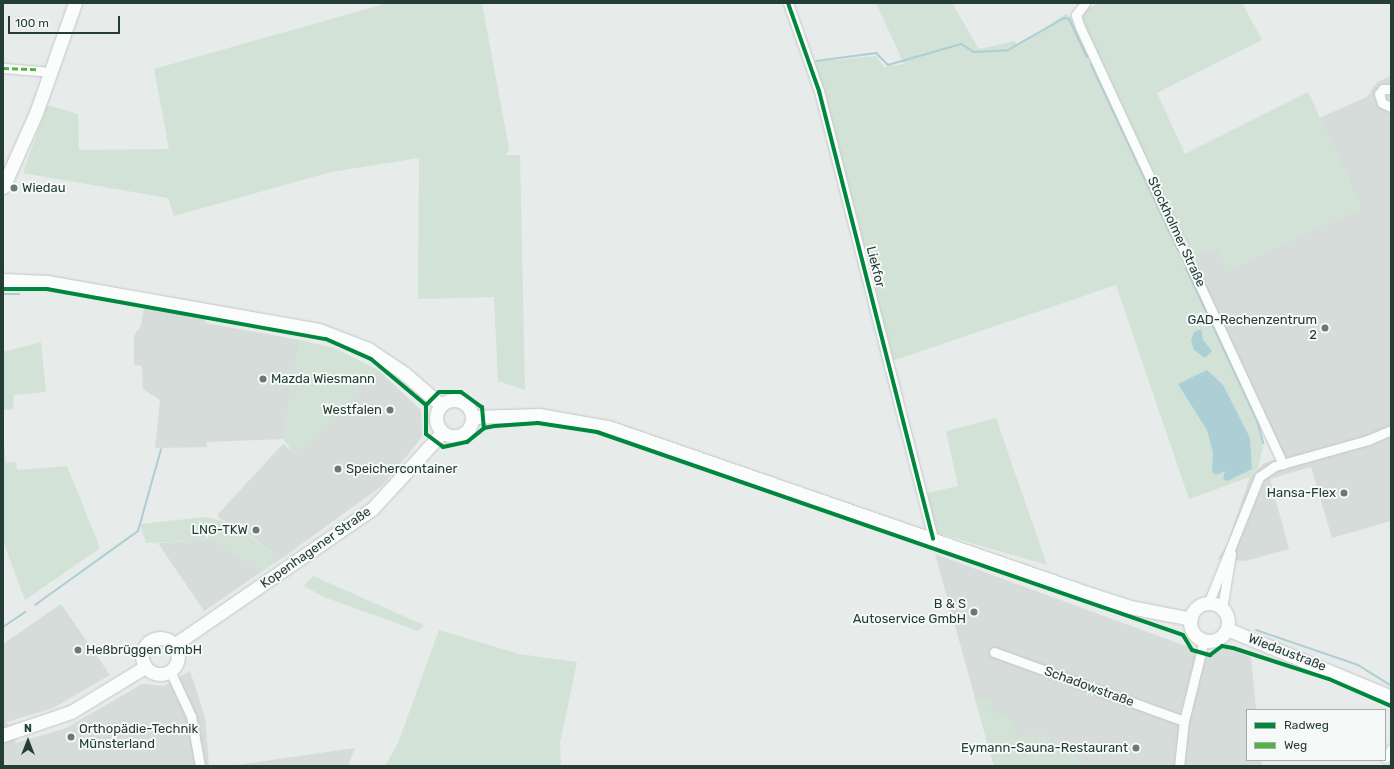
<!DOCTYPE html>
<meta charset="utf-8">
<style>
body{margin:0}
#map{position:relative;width:1394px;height:769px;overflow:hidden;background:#e7ebe9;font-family:Rubik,sans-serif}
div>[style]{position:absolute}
.built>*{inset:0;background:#d5dcd9}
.green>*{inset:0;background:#d2e2d7}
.water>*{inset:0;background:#acced5}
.stream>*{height:2px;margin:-1px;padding:0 1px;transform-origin:1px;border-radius:1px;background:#acced5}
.roads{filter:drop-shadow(0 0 1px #c4c8c6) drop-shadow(0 0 1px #c4c8c6)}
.minor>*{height:9px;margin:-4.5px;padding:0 4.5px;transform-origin:4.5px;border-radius:4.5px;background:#fbfcfc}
.secondary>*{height:13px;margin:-6.5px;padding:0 6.5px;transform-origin:6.5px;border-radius:6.5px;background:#fbfcfc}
.secondary>.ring{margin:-6.5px;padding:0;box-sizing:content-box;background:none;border:13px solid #fbfcfc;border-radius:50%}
.quiet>*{height:3px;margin-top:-1.5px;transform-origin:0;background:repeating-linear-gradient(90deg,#55b346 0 6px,transparent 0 9px)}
.cycleway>*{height:4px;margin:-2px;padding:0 2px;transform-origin:2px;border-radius:2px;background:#00873e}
.dots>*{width:11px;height:11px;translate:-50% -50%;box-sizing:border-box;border:2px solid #f5f9f7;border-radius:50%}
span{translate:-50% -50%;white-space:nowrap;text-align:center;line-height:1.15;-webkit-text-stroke:4px #f5f9f7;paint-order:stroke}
.poi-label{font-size:13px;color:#253d37}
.left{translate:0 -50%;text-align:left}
.right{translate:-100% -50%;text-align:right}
.street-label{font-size:13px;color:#253d37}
.frame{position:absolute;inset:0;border:4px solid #253d37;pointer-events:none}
.legend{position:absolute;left:1246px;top:709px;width:140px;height:52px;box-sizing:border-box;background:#f5f9f7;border:1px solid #a2aeaa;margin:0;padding:5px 7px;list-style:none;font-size:12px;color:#253d37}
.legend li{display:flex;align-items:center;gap:8px;height:20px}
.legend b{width:20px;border:1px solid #a2aeaa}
.north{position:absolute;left:8px;top:721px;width:40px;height:40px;-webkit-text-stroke:3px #f5f9f7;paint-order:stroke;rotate:0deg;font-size:11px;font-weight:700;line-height:16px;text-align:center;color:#253d37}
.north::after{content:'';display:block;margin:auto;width:14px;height:18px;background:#253d37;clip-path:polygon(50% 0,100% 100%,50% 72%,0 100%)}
.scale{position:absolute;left:8px;top:16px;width:112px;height:18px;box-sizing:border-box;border:2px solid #253d37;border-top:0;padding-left:5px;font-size:12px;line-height:14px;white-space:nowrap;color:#253d37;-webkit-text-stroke:3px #f5f9f7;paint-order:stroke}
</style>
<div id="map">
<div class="built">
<div style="clip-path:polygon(1391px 76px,1391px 521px,1332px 538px,1311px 467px,1270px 479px,1289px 549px,1245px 561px,1218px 559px,1227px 545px,1250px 477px,1263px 464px,1283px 456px,1191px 258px,1217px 247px,1229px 271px,1350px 182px,1319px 118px,1367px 97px,1377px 82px)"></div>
<div style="clip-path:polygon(153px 306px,205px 317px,205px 323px,300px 340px,283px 439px,207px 442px,207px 447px,155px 448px,160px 400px,143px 389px,142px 366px,134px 365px,134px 335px,141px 326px,144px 307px)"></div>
<div style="clip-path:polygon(378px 370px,421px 410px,422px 437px,383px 485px,281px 559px,244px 531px,219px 518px,218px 514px,283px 444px,295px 454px)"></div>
<div style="clip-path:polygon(214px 540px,261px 572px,204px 611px,158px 543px)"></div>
<div style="clip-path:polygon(935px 554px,1194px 649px,1210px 653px,1223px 647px,1251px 657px,1256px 710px,1247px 710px,1247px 760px,1261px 760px,1262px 766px,994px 766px)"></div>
<div style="clip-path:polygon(61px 604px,110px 675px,53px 708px,7px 722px,16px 743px,66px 728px,142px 684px,164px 686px,190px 671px,205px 717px,209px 766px,3px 766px,3px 644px)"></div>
<div style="clip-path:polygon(355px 748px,348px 766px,229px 766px)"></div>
</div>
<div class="green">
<div style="clip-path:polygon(388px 3px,482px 3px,509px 149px,506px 155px,520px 155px,525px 390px,498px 381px,494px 297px,418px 299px,419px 158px,331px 172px,174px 216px,168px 198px,23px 173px,47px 105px,78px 114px,79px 150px,169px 149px,154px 69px)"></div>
<div style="clip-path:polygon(876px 3px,952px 3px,979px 49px,1015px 41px,1018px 46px,1065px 14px,1071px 17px,1254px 411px,1263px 446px,1258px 468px,1250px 477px,1189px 499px,1116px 285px,892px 361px,814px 62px,876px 56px,884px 67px,904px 64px)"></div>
<div style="clip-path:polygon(1098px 3px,1242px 3px,1262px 40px,1157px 93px,1185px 154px,1308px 92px,1362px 208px,1229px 271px,1217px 247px,1191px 258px,1077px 15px)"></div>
<div style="clip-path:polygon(300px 340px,334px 348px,378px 370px,295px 455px,283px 439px)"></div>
<div style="clip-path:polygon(41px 342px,46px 392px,14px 395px,13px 409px,3px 410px,3px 352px)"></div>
<div style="clip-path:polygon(996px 418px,1015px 473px,1047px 565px,937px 533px,927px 493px,958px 486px,946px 431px)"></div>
<div style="clip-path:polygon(3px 436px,6px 463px,16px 462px,17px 470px,67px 466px,100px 548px,25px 600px,3px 541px)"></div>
<div style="clip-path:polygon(205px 517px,231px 523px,281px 559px,261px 572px,214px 540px,146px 543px,140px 524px)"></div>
<div style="clip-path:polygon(313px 576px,424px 625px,418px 631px,324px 597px,304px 586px)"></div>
<div style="clip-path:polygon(439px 630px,519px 654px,577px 662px,560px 743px,561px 766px,385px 766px,398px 743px)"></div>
<div style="clip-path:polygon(974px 696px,992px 702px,991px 711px,1014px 720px,1015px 739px,1027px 734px,1049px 735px,1051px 747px,1075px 744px,1079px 766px,994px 766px)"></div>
</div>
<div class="water">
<div style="clip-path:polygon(1201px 329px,1203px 340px,1212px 351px,1205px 358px,1194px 350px,1191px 341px,1194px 332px)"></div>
<div style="clip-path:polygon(1207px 370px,1223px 385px,1250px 438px,1252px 469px,1227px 481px,1223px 479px,1225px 471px,1216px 475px,1212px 472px,1213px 453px,1207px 430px,1178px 384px)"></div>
</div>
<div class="stream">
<div style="left:816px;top:61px;width:61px;rotate:-7.6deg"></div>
<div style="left:876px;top:53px;width:17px;rotate:45deg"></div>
<div style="left:888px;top:65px;width:76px;rotate:-16deg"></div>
<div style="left:961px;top:44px;width:15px;rotate:32deg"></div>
<div style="left:974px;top:52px;width:34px;rotate:-3deg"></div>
<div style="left:1008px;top:50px;width:64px;rotate:-29.7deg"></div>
<div style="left:1064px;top:18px;width:5px;rotate:11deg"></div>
<div style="left:1069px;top:19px;width:42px;rotate:64.7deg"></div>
<div style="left:1091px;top:64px;width:205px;rotate:64.9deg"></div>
<div style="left:1186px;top:268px;width:168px;rotate:65deg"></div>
<div style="left:1257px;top:420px;width:24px;rotate:75deg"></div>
<div style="left:3px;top:294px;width:16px"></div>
<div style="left:35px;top:605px;width:127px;rotate:-35.7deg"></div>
<div style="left:138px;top:531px;width:85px;rotate:-74.3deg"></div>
<div style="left:3px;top:627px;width:27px;rotate:-34deg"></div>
<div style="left:1256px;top:630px;width:108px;rotate:18.9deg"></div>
<div style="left:1358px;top:665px;width:39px;rotate:32deg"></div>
</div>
<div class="roads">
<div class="minor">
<div style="left:788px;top:3px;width:93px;rotate:70.6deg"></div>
<div style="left:819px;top:91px;width:462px;rotate:75.7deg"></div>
<div style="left:1085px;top:3px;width:15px;rotate:127deg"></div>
<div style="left:1076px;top:15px;width:13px;rotate:72deg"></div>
<div style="left:1080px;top:27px;width:482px;rotate:65.1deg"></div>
<div style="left:3px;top:68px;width:48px;rotate:4.8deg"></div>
<div style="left:1391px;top:89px;width:8px;rotate:180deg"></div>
<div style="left:1383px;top:89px;width:6px;rotate:129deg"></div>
<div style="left:1379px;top:94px;width:9px;rotate:72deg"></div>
<div style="left:1382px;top:103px;width:10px;rotate:24deg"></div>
<div style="left:1208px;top:604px;width:137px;rotate:-68.1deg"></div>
<div style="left:1259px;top:477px;width:19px;rotate:-35deg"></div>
<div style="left:1275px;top:466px;width:97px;rotate:-15.6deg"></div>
<div style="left:1368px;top:440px;width:25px;rotate:-23deg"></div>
<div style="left:1222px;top:609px;width:56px;rotate:-80.7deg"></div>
<div style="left:994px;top:652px;width:202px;rotate:20deg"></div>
<div style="left:170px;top:671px;width:50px;rotate:65deg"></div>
<div style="left:191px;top:716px;width:51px;rotate:79.8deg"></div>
<div style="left:1385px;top:758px;width:11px;rotate:-56deg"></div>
<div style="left:1179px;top:766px;width:45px;rotate:-83.7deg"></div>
<div style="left:1184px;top:721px;width:83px;rotate:-76.1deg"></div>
</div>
<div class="secondary">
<div style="left:3px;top:187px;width:81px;rotate:-66deg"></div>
<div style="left:36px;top:113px;width:117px;rotate:-70.5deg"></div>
<div style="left:3px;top:280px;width:44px;rotate:2.6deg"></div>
<div style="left:47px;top:282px;width:276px;rotate:10deg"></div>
<div style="left:319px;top:330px;width:53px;rotate:21.2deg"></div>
<div style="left:368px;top:349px;width:43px;rotate:33.7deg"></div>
<div style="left:404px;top:373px;width:49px;rotate:40.9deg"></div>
<div class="ring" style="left:436px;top:400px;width:23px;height:23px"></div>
<div style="left:473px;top:417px;width:66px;rotate:-1.7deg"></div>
<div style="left:539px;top:415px;width:70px;rotate:9.9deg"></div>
<div style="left:608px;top:427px;width:513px;rotate:19.11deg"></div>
<div style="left:1093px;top:595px;width:39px;rotate:18deg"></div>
<div style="left:1130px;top:607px;width:62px;rotate:11.1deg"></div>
<div class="ring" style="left:1190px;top:603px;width:25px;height:25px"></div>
<div style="left:1227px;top:629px;width:178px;rotate:22.5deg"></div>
<div class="ring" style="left:142px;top:638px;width:23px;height:23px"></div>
<div style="left:174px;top:645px;width:240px;rotate:-34.5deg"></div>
<div style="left:372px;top:509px;width:103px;rotate:-47.4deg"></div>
<div style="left:3px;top:735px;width:72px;rotate:-18.7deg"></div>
<div style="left:71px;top:712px;width:87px;rotate:-31.3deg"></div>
</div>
</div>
<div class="quiet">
<div style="left:3px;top:68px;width:35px;rotate:2deg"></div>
</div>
<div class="cycleway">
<div style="left:788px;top:3px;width:93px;rotate:70.6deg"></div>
<div style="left:819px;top:91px;width:462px;rotate:75.7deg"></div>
<div style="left:3px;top:289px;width:44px"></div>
<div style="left:47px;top:289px;width:283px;rotate:10.2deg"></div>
<div style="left:326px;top:339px;width:49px;rotate:24deg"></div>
<div style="left:371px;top:359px;width:72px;rotate:39.9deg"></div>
<div style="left:426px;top:405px;width:29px;rotate:90deg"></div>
<div style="left:426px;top:434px;width:21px;rotate:37deg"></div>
<div style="left:443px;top:447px;width:25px;rotate:-12deg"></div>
<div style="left:467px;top:442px;width:22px;rotate:-39deg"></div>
<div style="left:484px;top:428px;width:11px;rotate:-10deg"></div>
<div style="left:495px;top:426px;width:43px;rotate:-4deg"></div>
<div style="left:538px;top:423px;width:60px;rotate:8.7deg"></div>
<div style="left:597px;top:432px;width:620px;rotate:19.11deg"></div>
<div style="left:1183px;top:635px;width:17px;rotate:59deg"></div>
<div style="left:1192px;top:650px;width:19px;rotate:16deg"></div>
<div style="left:1210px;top:655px;width:15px;rotate:-37deg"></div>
<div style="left:1222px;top:646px;width:11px;rotate:10deg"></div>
<div style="left:1233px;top:648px;width:101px;rotate:17.9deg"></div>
<div style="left:1329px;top:679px;width:68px;rotate:23.5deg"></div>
<div style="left:426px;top:405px;width:18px;rotate:-45deg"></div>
<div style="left:439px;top:392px;width:22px"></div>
<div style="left:461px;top:392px;width:26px;rotate:36deg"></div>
<div style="left:482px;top:407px;width:21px;rotate:85deg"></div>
</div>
<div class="dots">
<div style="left:14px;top:188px;background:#697a75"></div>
<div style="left:1325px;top:328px;background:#697a75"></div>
<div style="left:263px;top:379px;background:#697a75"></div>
<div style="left:390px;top:410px;background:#697a75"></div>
<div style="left:338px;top:469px;background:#697a75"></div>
<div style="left:1344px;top:493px;background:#697a75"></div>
<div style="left:256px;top:530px;background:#697a75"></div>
<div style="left:974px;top:612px;background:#697a75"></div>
<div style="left:78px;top:650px;background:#697a75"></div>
<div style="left:71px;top:737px;background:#697a75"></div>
<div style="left:1136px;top:748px;background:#697a75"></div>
</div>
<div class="poi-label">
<span class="left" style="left:22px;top:188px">Wiedau</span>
<span class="right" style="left:1317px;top:328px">GAD-Rechenzentrum<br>2</span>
<span class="left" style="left:271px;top:379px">Mazda Wiesmann</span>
<span class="right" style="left:382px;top:410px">Westfalen</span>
<span class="left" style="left:346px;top:469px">Speichercontainer</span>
<span class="right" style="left:1336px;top:493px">Hansa-Flex</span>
<span class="right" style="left:248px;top:530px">LNG-TKW</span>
<span class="right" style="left:966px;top:612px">B &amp; S<br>Autoservice GmbH</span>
<span class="left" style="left:86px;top:650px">Heßbrüggen GmbH</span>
<span class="left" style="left:79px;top:737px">Orthopädie-Technik<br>Münsterland</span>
<span class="right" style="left:1128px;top:748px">Eymann-Sauna-Restaurant</span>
</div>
<div class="street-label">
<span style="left:1176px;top:232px;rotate:65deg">Stockholmer Straße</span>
<span style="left:875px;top:267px;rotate:76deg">Liekfor</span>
<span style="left:316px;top:548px;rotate:-35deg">Kopenhagener Straße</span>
<span style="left:1287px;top:653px;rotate:21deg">Wiedaustraße</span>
<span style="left:1089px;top:687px;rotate:20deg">Schadowstraße</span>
</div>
<div class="frame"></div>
<ul class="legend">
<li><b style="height:5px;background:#00873e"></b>Radweg</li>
<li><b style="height:5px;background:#55b346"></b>Weg</li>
</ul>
<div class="north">N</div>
<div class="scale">100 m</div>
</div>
